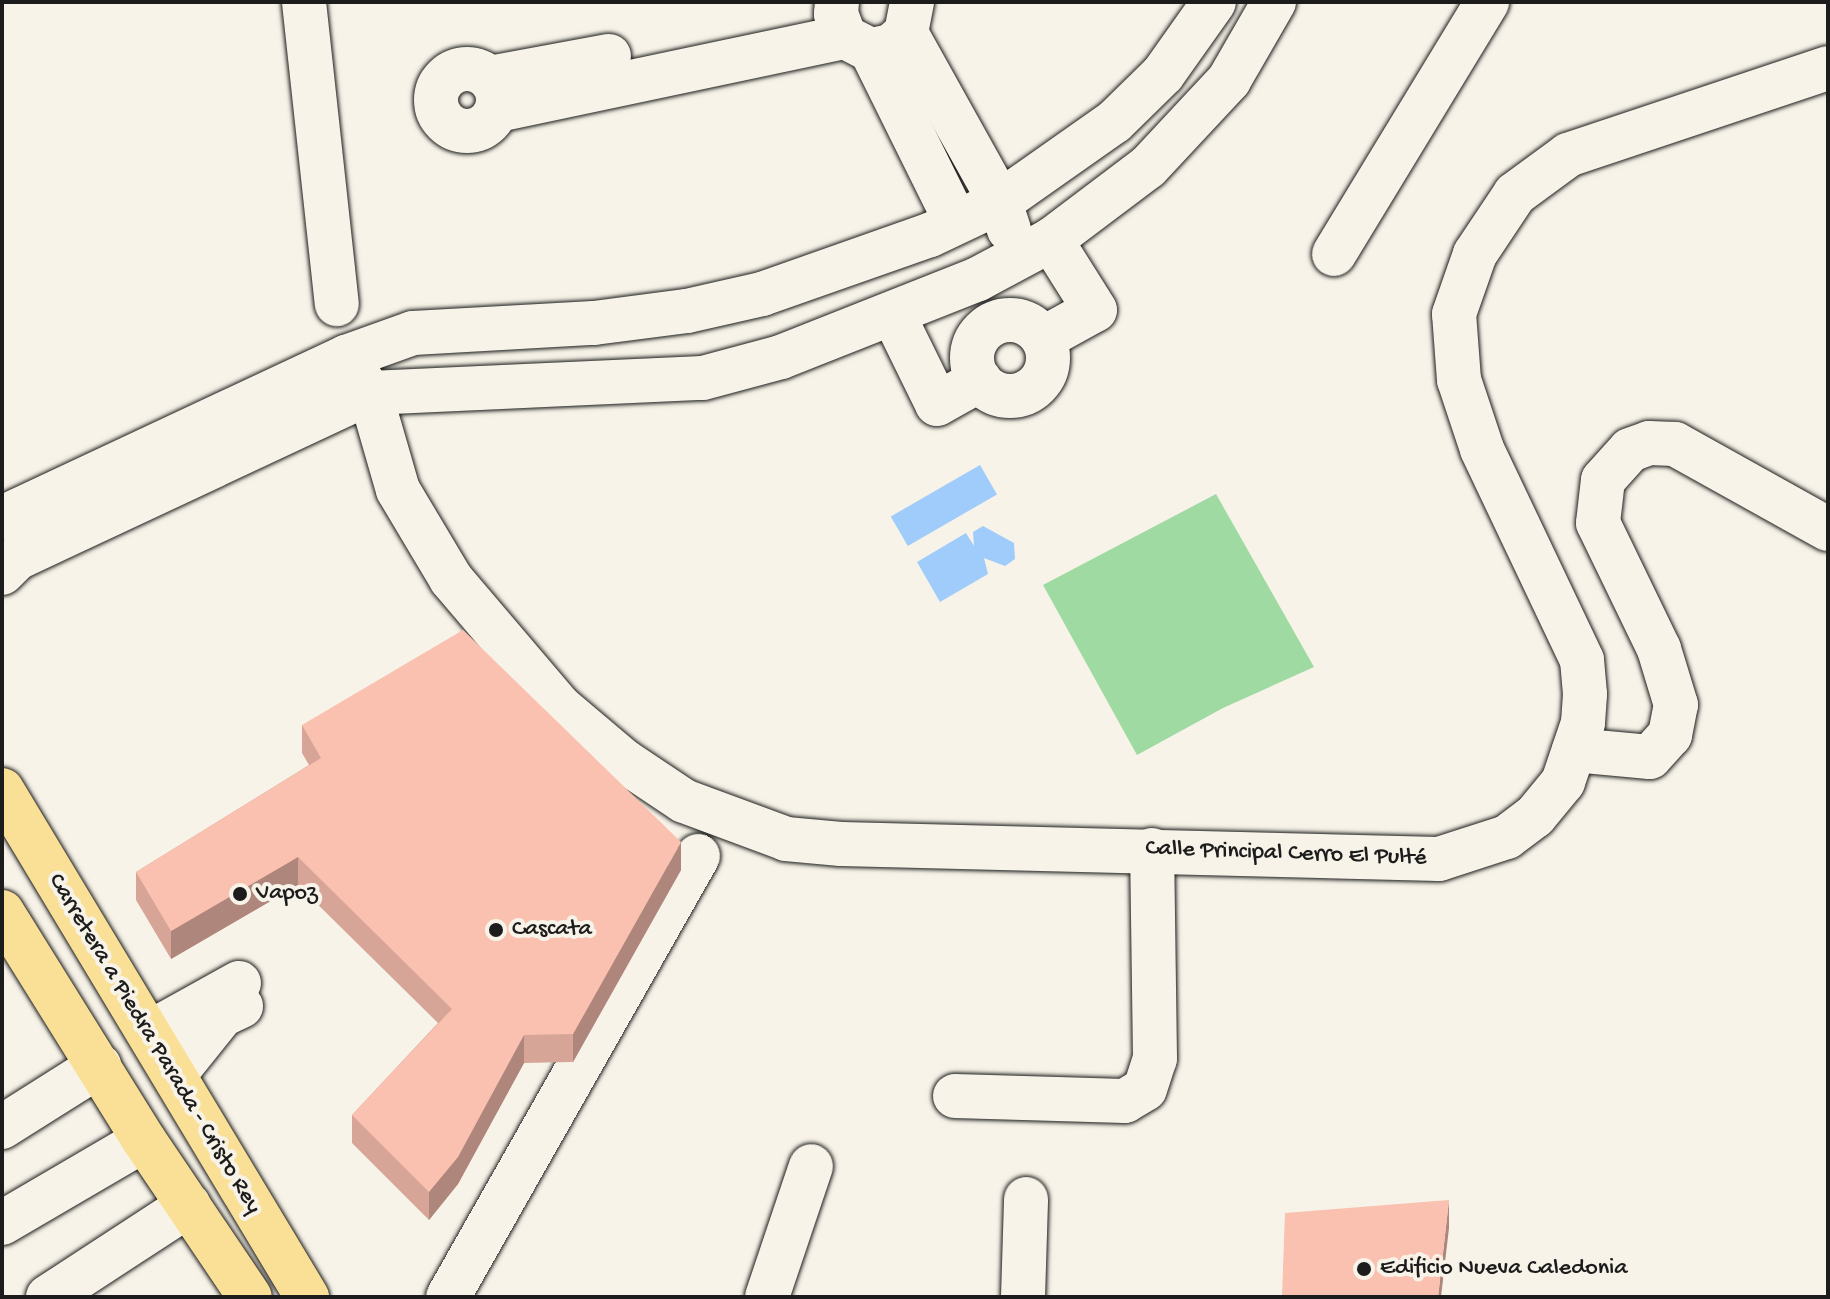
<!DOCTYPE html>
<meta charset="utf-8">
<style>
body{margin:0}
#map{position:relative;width:1830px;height:1299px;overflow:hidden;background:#f7f3e8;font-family:"Gochi Hand",sans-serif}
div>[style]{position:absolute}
.green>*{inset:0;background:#9edaa2}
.water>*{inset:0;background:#9fccfa;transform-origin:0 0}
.roads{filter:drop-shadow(0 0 2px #1c1c1c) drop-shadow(0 0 2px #1c1c1c)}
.minor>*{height:44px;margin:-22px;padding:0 22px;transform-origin:22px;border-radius:22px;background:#f7f3e8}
.minor>.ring{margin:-22px;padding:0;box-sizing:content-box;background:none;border:44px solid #f7f3e8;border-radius:50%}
.major>*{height:44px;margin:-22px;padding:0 22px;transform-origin:22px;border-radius:22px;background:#fadf96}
.wall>*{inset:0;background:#d7a597}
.shaded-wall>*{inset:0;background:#af867b}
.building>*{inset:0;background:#fac0b0}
.dots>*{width:22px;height:22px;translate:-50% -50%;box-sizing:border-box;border:4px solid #f7f3e8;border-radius:50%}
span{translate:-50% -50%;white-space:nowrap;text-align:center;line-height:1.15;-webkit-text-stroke:8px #f7f3e8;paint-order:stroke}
.street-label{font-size:24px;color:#1c1c1c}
.poi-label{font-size:24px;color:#1c1c1c}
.left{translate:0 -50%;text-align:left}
.frame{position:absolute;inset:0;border:4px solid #1c1c1c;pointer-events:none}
</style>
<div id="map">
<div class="green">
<div style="clip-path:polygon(1216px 494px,1314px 667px,1223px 708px,1137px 755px,1043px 585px)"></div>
</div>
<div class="water">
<div style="left:980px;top:465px;width:34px;height:103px;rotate:60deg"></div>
<div style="clip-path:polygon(983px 526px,1014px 543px,1015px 559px,1005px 566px,984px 558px,988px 574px,940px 602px,917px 562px,966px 533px,974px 546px,973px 532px)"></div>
</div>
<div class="roads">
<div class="minor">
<div style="left:304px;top:2px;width:304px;rotate:83.8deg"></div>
<div style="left:837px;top:2px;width:12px;rotate:95deg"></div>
<div style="left:836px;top:14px;width:25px;rotate:69deg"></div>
<div style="left:845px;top:37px;width:29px;rotate:27deg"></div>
<div style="left:871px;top:50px;width:20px;rotate:-11deg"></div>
<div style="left:891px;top:46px;width:20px;rotate:-41deg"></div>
<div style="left:906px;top:33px;width:32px;rotate:-79deg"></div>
<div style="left:906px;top:33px;width:193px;rotate:60.9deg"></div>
<div style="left:1000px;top:202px;width:29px;rotate:72deg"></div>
<div style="left:871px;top:50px;width:192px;rotate:63.7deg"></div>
<div class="ring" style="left:436px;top:69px;width:18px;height:18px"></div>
<div style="left:490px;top:78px;width:121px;rotate:-10.5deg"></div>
<div style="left:498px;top:110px;width:355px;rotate:-11.9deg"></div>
<div style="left:1334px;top:254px;width:295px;rotate:-58.7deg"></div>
<div style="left:893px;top:314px;width:100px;rotate:63.9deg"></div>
<div style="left:937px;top:404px;width:49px;rotate:-29.2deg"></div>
<div class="ring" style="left:972px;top:320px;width:32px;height:32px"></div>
<div style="left:1044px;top:338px;width:58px;rotate:-28.8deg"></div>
<div style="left:1095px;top:310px;width:83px;rotate:-122.2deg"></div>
<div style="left:346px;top:357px;width:43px;rotate:56.3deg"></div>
<div style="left:370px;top:393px;width:101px;rotate:73.9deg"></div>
<div style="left:398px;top:490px;width:104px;rotate:59.2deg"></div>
<div style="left:451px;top:579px;width:168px;rotate:49.6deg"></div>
<div style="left:560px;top:707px;width:84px;rotate:40.2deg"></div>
<div style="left:624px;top:761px;width:72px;rotate:33.7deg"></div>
<div style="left:684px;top:801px;width:109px;rotate:20.4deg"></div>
<div style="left:786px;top:839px;width:55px;rotate:5.2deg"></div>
<div style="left:841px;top:844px;width:598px;rotate:1.44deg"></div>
<div style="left:1439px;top:859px;width:71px;rotate:-17.9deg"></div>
<div style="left:1507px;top:837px;width:35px;rotate:-37deg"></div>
<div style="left:1535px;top:816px;width:44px;rotate:-50.5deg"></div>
<div style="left:1563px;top:782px;width:62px;rotate:-71.3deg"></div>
<div style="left:1583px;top:723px;width:29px;rotate:-86deg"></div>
<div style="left:1585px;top:694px;width:34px;rotate:-95deg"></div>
<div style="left:1582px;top:660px;width:233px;rotate:-115.4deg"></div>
<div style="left:1482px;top:449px;width:73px;rotate:-108.4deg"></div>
<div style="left:1459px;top:380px;width:66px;rotate:-94.3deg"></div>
<div style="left:1454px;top:314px;width:64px;rotate:-70.7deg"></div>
<div style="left:1475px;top:254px;width:72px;rotate:-56.3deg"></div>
<div style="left:1515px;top:194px;width:66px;rotate:-36.3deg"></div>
<div style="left:1568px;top:155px;width:274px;rotate:-18.5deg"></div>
<div style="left:2px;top:518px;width:380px;rotate:-25.1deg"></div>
<div style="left:346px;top:357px;width:71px;rotate:-19.7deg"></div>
<div style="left:413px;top:333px;width:181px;rotate:-3.2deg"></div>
<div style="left:594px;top:323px;width:94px;rotate:-7.4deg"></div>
<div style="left:687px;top:311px;width:77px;rotate:-12.8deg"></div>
<div style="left:762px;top:294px;width:178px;rotate:-19.4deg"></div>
<div style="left:930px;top:235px;width:77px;rotate:-25.2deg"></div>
<div style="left:1000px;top:202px;width:139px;rotate:-35.1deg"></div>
<div style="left:1114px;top:122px;width:69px;rotate:-44.4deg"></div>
<div style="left:1163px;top:74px;width:88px;rotate:-54.7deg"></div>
<div style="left:2px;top:573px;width:21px;rotate:-45deg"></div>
<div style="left:17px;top:558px;width:390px;rotate:-25.1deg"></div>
<div style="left:370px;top:393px;width:333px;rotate:-2.6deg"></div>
<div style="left:703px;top:378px;width:81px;rotate:-15.1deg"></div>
<div style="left:781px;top:357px;width:212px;rotate:-21.6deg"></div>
<div style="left:978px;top:279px;width:83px;rotate:-28.1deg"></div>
<div style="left:1051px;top:240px;width:121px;rotate:-37deg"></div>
<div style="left:1148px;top:167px;width:119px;rotate:-47deg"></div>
<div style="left:1229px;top:80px;width:90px;rotate:-60deg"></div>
<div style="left:1574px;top:750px;width:76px;rotate:5.3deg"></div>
<div style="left:1650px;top:757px;width:30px;rotate:-48deg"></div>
<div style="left:1670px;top:735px;width:31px;rotate:-79deg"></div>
<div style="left:1676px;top:705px;width:59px;rotate:-106.9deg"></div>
<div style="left:1659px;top:649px;width:140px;rotate:-115.8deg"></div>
<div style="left:1598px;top:523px;width:43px;rotate:-83.4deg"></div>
<div style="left:1603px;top:480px;width:40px;rotate:-48deg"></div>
<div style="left:1630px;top:450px;width:20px;rotate:-20deg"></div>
<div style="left:1649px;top:443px;width:26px;rotate:2deg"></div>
<div style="left:1675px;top:444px;width:175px;rotate:29.1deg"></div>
<div style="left:149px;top:1033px;width:103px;rotate:-29.1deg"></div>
<div style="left:174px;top:1075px;width:77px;rotate:-51.3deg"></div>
<div style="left:222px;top:1015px;width:21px;rotate:-25deg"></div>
<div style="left:955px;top:1096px;width:170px;rotate:1.7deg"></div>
<div style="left:1125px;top:1101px;width:23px;rotate:-31deg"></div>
<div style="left:1145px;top:1089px;width:32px;rotate:-72deg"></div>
<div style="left:1155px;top:1059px;width:209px;rotate:-90.8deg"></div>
<div style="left:2px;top:1127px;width:115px;rotate:-32.2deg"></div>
<div style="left:2px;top:1223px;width:164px;rotate:-30.3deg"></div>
<div style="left:48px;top:1297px;width:168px;rotate:-33.1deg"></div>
<div style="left:448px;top:1297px;width:507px;rotate:-60.45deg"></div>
<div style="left:767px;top:1297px;width:138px;rotate:-71.4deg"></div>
<div style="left:1023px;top:1297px;width:98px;rotate:-88.2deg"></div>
</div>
<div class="major">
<div style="left:2px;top:790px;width:592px;rotate:58.97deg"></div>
<div style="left:2px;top:912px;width:269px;rotate:58.1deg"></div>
<div style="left:144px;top:1140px;width:189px;rotate:56deg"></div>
</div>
</div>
<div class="wall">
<div style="clip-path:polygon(302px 725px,681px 870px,573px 1062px,524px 1063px,458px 1184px,429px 1220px,352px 1143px,352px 1115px,438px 1023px,298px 885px,171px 959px,136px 900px,136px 872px,309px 765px,302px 753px)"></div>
</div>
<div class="shaded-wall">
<div style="clip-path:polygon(681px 842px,681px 870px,573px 1062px,573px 1034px)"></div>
<div style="clip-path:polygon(298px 857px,298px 885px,171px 959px,171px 931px)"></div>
<div style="clip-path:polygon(524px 1035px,524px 1063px,458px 1184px,429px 1220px,429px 1192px)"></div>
<div style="clip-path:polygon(1449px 1200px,1449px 1228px,1441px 1297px,1438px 1297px)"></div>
</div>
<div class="building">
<div style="clip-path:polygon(463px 630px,681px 842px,573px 1034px,524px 1035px,458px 1157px,429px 1192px,352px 1115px,452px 1009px,298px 857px,171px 931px,136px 872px,321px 758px,302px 725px)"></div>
<div style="clip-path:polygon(1449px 1200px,1438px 1297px,1282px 1297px,1285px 1213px)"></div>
</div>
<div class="dots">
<div style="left:240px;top:894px;background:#1c1c1c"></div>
<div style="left:496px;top:930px;background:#1c1c1c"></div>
<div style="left:1364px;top:1269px;background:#1c1c1c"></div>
</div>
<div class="street-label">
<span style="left:1286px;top:854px;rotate:2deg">Calle Principal Cerro El Pulté</span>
<span style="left:154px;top:1044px;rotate:59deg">Carretera a Piedra Parada - Cristo Rey</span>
</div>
<div class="poi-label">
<span class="left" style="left:256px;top:894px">Vapoz</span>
<span class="left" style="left:512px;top:930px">Cascata</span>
<span class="left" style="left:1380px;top:1269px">Edificio Nueva Caledonia</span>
</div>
<div class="frame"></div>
</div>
